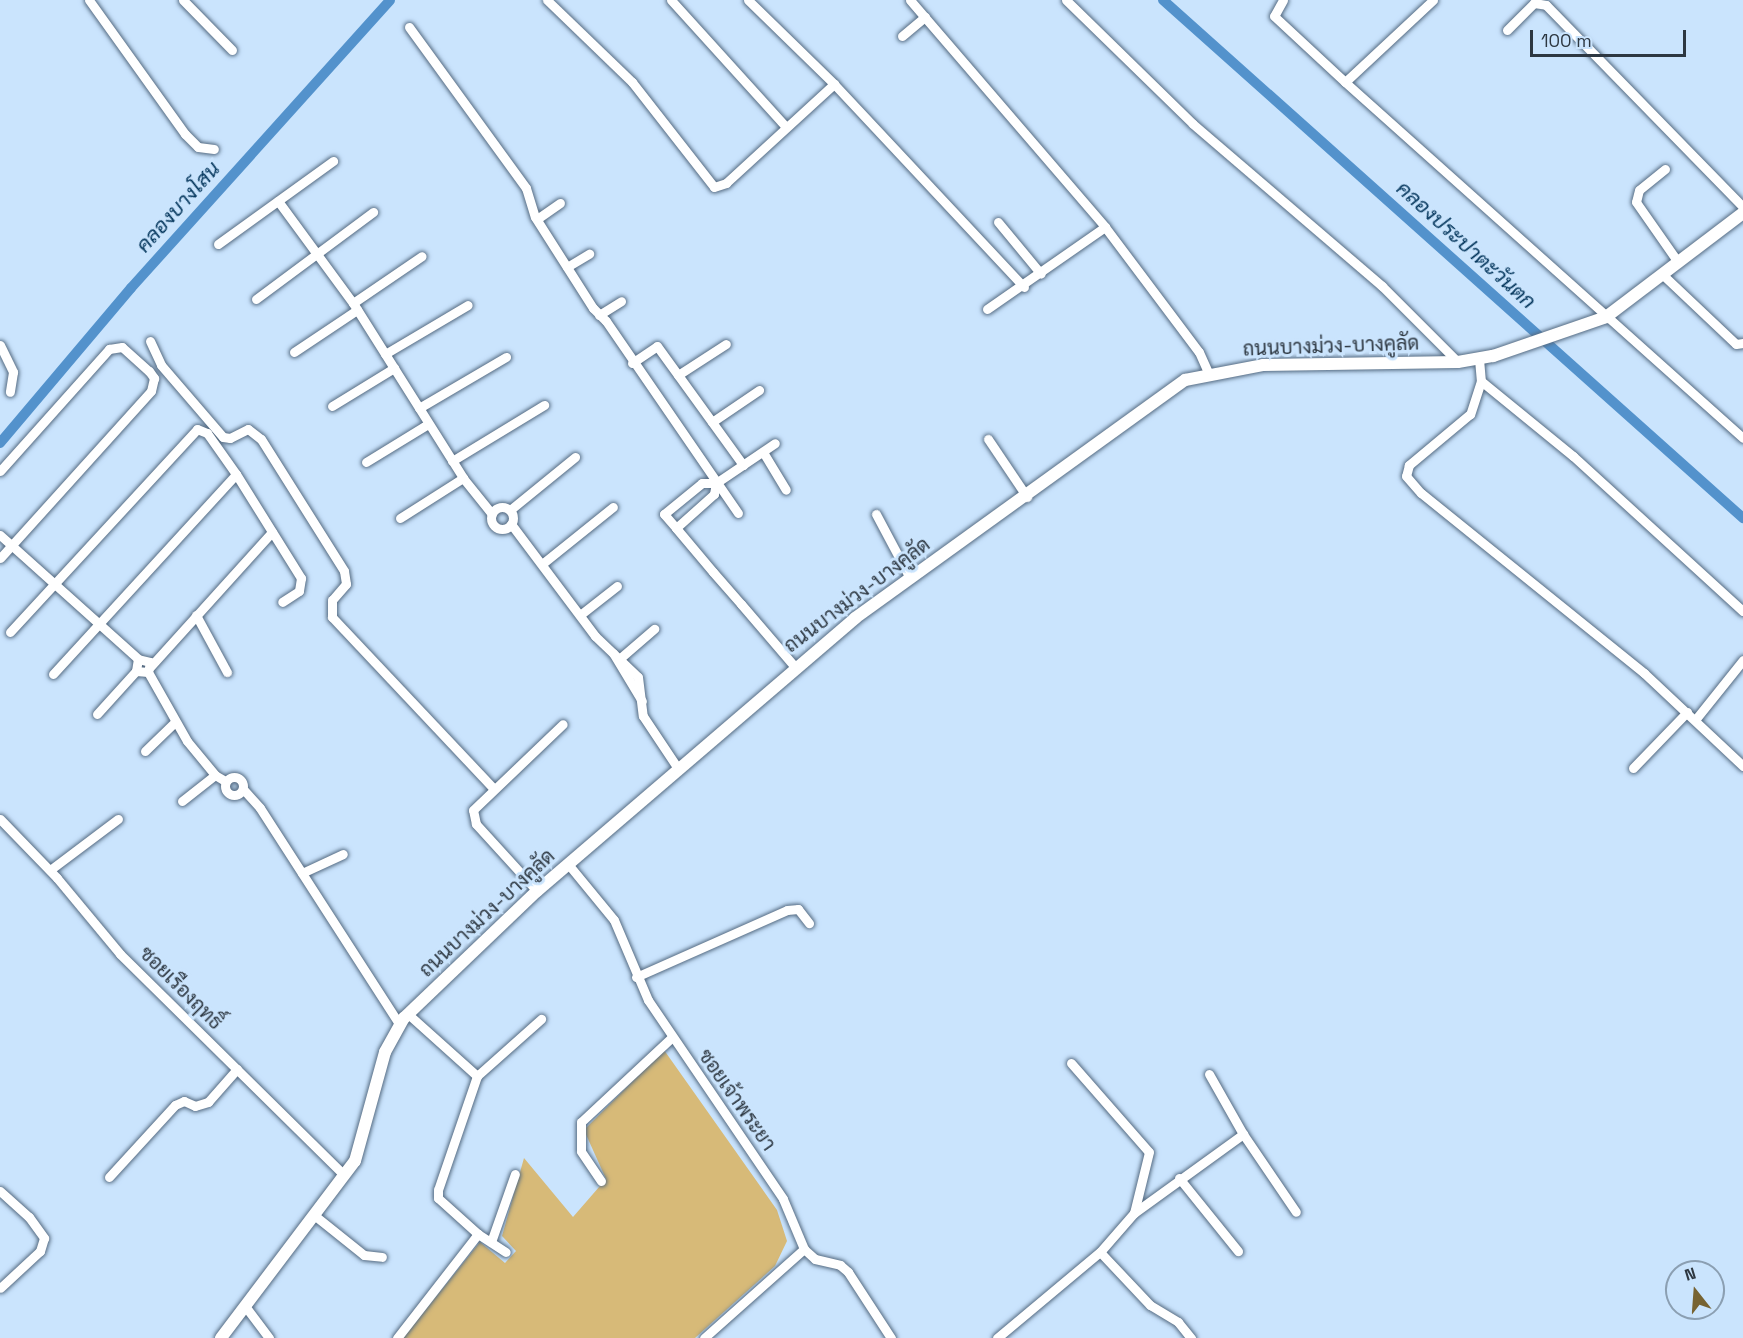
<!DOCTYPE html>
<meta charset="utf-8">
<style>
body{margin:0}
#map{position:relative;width:1743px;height:1338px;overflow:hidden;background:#cae4fd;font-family:"Space Grotesk",Sarabun,sans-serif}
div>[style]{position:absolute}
.green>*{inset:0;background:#d7ba78}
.canal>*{height:10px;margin:-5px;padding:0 5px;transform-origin:5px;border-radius:5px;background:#5392cc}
.roads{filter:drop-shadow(0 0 2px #556b82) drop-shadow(0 0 2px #556b82)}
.street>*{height:9px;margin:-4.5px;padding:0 4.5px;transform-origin:4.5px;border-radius:4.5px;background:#fff}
.street>.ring{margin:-4.5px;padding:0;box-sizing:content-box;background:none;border:9px solid #fff;border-radius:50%}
.secondary>*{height:12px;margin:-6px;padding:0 6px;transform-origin:6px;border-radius:6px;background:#fff}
span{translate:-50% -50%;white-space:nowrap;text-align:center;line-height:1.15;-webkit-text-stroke:6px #cae4fd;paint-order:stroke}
.street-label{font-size:20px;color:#2d3741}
.water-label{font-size:21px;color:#03355b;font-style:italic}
.north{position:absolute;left:1665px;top:1260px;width:60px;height:60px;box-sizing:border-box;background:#cae4fd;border:2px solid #8b9fb2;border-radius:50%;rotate:343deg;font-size:16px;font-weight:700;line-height:24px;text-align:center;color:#2d3741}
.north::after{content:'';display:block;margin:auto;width:21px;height:27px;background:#776332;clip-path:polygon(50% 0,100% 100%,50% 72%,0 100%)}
.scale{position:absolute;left:1530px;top:30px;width:156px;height:27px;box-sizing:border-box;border:3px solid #2d3741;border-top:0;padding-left:8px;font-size:18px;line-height:21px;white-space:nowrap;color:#2d3741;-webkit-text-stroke:4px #cae4fd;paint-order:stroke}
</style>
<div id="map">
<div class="green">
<div style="clip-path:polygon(664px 1050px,777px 1210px,787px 1241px,775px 1266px,695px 1338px,403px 1338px,480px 1242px,505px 1263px,516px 1251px,502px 1236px,524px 1158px,573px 1217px,606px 1179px,584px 1130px)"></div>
</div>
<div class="canal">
<div style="left:1163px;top:0;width:778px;rotate:41.77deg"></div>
<div style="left:0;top:443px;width:203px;rotate:-49.8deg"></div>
<div style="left:131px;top:288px;width:387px;rotate:-48deg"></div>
</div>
<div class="roads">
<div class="street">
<div style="left:89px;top:0;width:165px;rotate:54.4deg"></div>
<div style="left:185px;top:134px;width:18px;rotate:45deg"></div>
<div style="left:198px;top:147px;width:16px;rotate:7deg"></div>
<div style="left:183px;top:0;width:70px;rotate:45.6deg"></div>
<div style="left:547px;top:0;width:118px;rotate:44deg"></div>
<div style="left:632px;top:82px;width:133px;rotate:52deg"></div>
<div style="left:714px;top:187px;width:13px;rotate:-18deg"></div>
<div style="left:726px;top:183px;width:147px;rotate:-42.5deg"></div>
<div style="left:671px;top:0;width:171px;rotate:47.8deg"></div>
<div style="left:748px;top:0;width:120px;rotate:44.3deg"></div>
<div style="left:834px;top:84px;width:278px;rotate:46.9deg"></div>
<div style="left:910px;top:0;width:299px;rotate:49.3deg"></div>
<div style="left:1105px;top:227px;width:156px;rotate:53.1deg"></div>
<div style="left:1199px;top:352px;width:24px;rotate:66deg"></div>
<div style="left:1066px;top:0;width:177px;rotate:44.3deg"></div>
<div style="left:1193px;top:124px;width:249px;rotate:40.6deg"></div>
<div style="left:1382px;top:286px;width:107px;rotate:45deg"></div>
<div style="left:1283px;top:0;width:18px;rotate:119deg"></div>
<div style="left:1274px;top:16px;width:97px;rotate:42.9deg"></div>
<div style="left:1433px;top:0;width:120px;rotate:137deg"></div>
<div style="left:1345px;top:82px;width:534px;rotate:41.81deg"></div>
<div style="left:409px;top:27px;width:199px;rotate:54deg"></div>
<div style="left:526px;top:188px;width:30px;rotate:73deg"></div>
<div style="left:535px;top:217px;width:108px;rotate:57.5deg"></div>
<div style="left:593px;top:308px;width:18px;rotate:45deg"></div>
<div style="left:606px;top:321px;width:233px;rotate:55.5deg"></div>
<div style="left:1507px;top:30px;width:38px;rotate:-45deg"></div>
<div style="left:1534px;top:3px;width:12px;rotate:9deg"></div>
<div style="left:1546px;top:5px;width:282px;rotate:45.7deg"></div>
<div style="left:902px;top:36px;width:30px;rotate:-40deg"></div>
<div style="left:1665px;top:169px;width:33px;rotate:141deg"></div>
<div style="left:1639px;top:190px;width:12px;rotate:104deg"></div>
<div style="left:1636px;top:202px;width:73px;rotate:55deg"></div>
<div style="left:278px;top:201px;width:127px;rotate:53.7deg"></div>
<div style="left:353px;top:303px;width:207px;rotate:57.8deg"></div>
<div style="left:463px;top:478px;width:46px;rotate:51.1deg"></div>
<div style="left:537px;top:219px;width:28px;rotate:-35deg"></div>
<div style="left:998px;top:222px;width:67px;rotate:50.4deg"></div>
<div style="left:218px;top:244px;width:142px;rotate:-35.8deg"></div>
<div style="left:567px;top:267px;width:26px;rotate:-31deg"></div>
<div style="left:1663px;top:275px;width:100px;rotate:43.4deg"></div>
<div style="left:1736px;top:344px;width:7px;rotate:-8deg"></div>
<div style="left:256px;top:299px;width:146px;rotate:-36.6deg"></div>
<div style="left:353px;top:303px;width:83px;rotate:-34.3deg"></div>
<div style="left:987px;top:309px;width:144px;rotate:-34.8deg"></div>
<div style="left:599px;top:315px;width:26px;rotate:-32deg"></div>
<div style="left:150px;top:341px;width:26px;rotate:65deg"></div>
<div style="left:161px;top:365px;width:95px;rotate:49.3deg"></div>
<div style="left:223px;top:437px;width:7px;rotate:8deg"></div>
<div style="left:230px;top:438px;width:20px;rotate:-27deg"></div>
<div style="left:248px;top:429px;width:16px;rotate:38deg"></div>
<div style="left:261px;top:439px;width:156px;rotate:57.8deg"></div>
<div style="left:344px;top:571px;width:13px;rotate:81deg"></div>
<div style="left:346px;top:584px;width:21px;rotate:131deg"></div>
<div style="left:332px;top:600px;width:17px;rotate:90deg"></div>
<div style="left:332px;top:617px;width:235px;rotate:46.7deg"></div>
<div style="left:0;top:345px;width:30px;rotate:64deg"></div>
<div style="left:13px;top:372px;width:20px;rotate:99deg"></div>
<div style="left:294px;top:352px;width:76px;rotate:-33.7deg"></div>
<div style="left:385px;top:354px;width:96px;rotate:-30.6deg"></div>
<div style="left:1479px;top:359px;width:22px;rotate:85deg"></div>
<div style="left:1481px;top:381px;width:119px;rotate:39.2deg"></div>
<div style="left:1573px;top:456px;width:230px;rotate:42.4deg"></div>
<div style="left:632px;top:363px;width:30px;rotate:-34deg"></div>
<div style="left:657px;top:346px;width:147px;rotate:54.1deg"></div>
<div style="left:678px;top:375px;width:57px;rotate:-32.9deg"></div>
<div style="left:1481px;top:381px;width:35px;rotate:108deg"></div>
<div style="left:1470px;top:414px;width:80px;rotate:140.1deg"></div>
<div style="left:1409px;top:465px;width:11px;rotate:105deg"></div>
<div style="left:1406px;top:476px;width:23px;rotate:49deg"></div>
<div style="left:1421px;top:493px;width:287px;rotate:38.9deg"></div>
<div style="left:1644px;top:673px;width:136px;rotate:43.2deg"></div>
<div style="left:332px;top:406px;width:73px;rotate:-31.5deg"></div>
<div style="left:419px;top:408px;width:101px;rotate:-30.4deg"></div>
<div style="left:712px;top:422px;width:57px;rotate:-34.2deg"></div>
<div style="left:988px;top:439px;width:70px;rotate:56.1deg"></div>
<div style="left:763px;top:452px;width:44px;rotate:58.8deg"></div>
<div style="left:452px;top:461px;width:108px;rotate:-31.3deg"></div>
<div style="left:366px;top:462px;width:73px;rotate:-31.5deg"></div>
<div style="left:0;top:471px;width:164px;rotate:-48.2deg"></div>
<div style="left:109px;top:349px;width:13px;rotate:-9deg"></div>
<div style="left:122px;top:347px;width:36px;rotate:42deg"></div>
<div style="left:149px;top:371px;width:9px;rotate:54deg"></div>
<div style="left:154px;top:378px;width:13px;rotate:103deg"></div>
<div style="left:151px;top:391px;width:225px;rotate:132.1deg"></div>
<div style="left:716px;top:483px;width:71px;rotate:-34.1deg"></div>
<div class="ring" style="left:491px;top:507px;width:13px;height:13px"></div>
<div style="left:510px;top:510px;width:84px;rotate:-39.2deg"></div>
<div style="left:876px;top:514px;width:72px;rotate:62deg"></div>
<div style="left:400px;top:518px;width:75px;rotate:-32.4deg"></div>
<div style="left:511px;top:524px;width:140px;rotate:53.1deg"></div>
<div style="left:595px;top:636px;width:59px;rotate:43.6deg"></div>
<div style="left:638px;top:677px;width:39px;rotate:83deg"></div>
<div style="left:643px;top:716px;width:61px;rotate:56.3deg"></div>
<div style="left:676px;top:528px;width:51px;rotate:-41.8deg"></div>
<div style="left:714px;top:494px;width:11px;rotate:-80deg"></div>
<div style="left:716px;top:483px;width:14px;rotate:180deg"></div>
<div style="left:702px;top:483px;width:49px;rotate:140.8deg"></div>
<div style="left:664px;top:514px;width:18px;rotate:49deg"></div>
<div style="left:676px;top:528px;width:57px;rotate:49.9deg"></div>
<div style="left:713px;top:572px;width:43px;rotate:48.8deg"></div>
<div style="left:741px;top:604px;width:83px;rotate:49.4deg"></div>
<div style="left:0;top:535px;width:186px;rotate:41.9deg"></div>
<div style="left:542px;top:564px;width:91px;rotate:-38.8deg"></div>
<div style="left:196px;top:615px;width:65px;rotate:61.5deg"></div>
<div style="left:580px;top:615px;width:47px;rotate:-38.1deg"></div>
<div style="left:10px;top:632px;width:276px;rotate:-47.3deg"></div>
<div style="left:197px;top:429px;width:11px;rotate:22deg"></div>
<div style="left:207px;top:433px;width:50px;rotate:54.7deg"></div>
<div style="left:236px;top:474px;width:123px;rotate:58deg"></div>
<div style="left:301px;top:578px;width:13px;rotate:99deg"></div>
<div style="left:299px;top:591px;width:20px;rotate:147deg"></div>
<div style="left:613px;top:653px;width:56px;rotate:58.9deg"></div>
<div style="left:618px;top:660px;width:48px;rotate:-40.7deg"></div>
<div style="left:150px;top:667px;width:182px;rotate:-47.9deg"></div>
<div style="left:148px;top:672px;width:79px;rotate:60.5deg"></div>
<div style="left:187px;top:741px;width:44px;rotate:50.5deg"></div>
<div style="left:215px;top:775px;width:12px;rotate:31deg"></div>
<div style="left:53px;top:674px;width:271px;rotate:-47.5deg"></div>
<div style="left:97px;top:714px;width:58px;rotate:-47.8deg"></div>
<div style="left:136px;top:671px;width:12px;rotate:-81deg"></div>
<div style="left:138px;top:659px;width:12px;rotate:14deg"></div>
<div style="left:150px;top:662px;width:10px;rotate:101deg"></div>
<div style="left:148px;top:672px;width:12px;rotate:-175deg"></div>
<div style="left:1695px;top:720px;width:77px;rotate:-51.3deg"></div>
<div style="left:145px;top:751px;width:42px;rotate:-44deg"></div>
<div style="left:1633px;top:768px;width:78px;rotate:-46deg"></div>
<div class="ring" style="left:225px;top:777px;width:9px;height:9px"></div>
<div style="left:243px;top:789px;width:25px;rotate:48deg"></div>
<div style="left:260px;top:808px;width:258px;rotate:57.2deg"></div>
<div style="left:182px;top:801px;width:42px;rotate:-38.2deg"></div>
<div style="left:0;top:819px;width:82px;rotate:46deg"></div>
<div style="left:57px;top:878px;width:99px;rotate:50.3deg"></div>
<div style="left:120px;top:954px;width:315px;rotate:44.6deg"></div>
<div style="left:568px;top:864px;width:72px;rotate:50.6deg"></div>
<div style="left:614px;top:920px;width:87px;rotate:67deg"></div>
<div style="left:648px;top:1000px;width:240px;rotate:55.8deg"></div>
<div style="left:783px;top:1199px;width:54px;rotate:67.2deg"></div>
<div style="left:804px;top:1249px;width:15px;rotate:42deg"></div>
<div style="left:815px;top:1259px;width:26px;rotate:13deg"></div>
<div style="left:840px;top:1265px;width:11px;rotate:41deg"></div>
<div style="left:848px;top:1272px;width:79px;rotate:56.9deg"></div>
<div style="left:50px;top:870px;width:85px;rotate:-36.9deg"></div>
<div style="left:302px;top:873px;width:45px;rotate:-24.9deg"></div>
<div style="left:537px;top:891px;width:91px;rotate:-132.3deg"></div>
<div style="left:476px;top:824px;width:14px;rotate:-102deg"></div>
<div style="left:473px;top:810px;width:124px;rotate:-43.7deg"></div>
<div style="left:636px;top:977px;width:165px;rotate:-23.9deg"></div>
<div style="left:787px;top:910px;width:11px;rotate:-5deg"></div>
<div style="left:798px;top:909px;width:18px;rotate:52deg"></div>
<div style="left:408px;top:1014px;width:93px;rotate:41.9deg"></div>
<div style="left:477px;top:1076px;width:120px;rotate:108.9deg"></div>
<div style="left:438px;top:1190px;width:8px;rotate:90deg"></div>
<div style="left:438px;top:1198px;width:54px;rotate:42deg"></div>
<div style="left:478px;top:1234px;width:33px;rotate:33deg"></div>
<div style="left:1071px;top:1063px;width:118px;rotate:48.8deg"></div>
<div style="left:1149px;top:1152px;width:63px;rotate:103.8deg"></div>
<div style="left:1209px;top:1074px;width:69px;rotate:60.5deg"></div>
<div style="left:477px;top:1076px;width:86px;rotate:-41.7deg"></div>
<div style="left:109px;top:1177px;width:98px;rotate:-47.5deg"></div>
<div style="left:175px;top:1105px;width:10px;rotate:-24deg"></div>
<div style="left:184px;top:1101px;width:12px;rotate:24deg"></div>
<div style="left:195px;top:1106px;width:14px;rotate:-17deg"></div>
<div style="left:208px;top:1102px;width:44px;rotate:-48.7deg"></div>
<div style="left:1179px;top:1178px;width:94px;rotate:51.1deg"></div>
<div style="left:601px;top:1181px;width:36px;rotate:-124deg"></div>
<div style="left:581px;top:1151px;width:29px;rotate:-90deg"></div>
<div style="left:581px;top:1122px;width:123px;rotate:-43deg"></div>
<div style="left:0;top:1191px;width:39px;rotate:42deg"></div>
<div style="left:29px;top:1217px;width:26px;rotate:54deg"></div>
<div style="left:44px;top:1238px;width:14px;rotate:107deg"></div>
<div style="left:40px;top:1251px;width:54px;rotate:137.2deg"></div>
<div style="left:314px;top:1215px;width:64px;rotate:38.7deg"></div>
<div style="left:364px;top:1255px;width:18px;rotate:6deg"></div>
<div style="left:491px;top:1242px;width:72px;rotate:-70.6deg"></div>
<div style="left:1100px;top:1252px;width:52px;rotate:-48.9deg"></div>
<div style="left:1134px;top:1213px;width:135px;rotate:-35.9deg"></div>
<div style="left:1243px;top:1134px;width:94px;rotate:55.8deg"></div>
<div style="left:245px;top:1306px;width:40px;rotate:53deg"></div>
<div style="left:397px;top:1338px;width:132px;rotate:-52.1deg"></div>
<div style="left:704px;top:1338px;width:134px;rotate:-41.7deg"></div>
<div style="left:997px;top:1338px;width:134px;rotate:-39.9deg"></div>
<div style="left:1100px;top:1252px;width:73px;rotate:46.7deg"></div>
<div style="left:1150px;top:1305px;width:33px;rotate:31deg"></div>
<div style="left:1178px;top:1322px;width:21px;rotate:51deg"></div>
</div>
<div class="secondary">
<div style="left:221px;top:1338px;width:222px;rotate:-52.9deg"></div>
<div style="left:355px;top:1161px;width:113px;rotate:-74.6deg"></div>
<div style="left:385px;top:1052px;width:39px;rotate:-61deg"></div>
<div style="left:404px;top:1018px;width:184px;rotate:-43.7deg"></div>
<div style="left:537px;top:891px;width:419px;rotate:-40.6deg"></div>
<div style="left:855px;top:618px;width:407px;rotate:-35.8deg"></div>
<div style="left:1185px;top:380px;width:79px;rotate:-10.9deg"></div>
<div style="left:1263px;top:365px;width:195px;rotate:-0.9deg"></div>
<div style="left:1458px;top:362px;width:36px;rotate:-10deg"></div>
<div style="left:1493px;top:356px;width:120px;rotate:-19deg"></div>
<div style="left:1606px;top:317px;width:172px;rotate:-37.2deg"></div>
</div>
</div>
<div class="street-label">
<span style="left:1331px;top:346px;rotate:-2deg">ถนนบางม่วง-บางคูลัด</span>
<span style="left:857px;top:595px;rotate:-37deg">ถนนบางม่วง-บางคูลัด</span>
<span style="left:487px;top:913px;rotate:-43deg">ถนนบางม่วง-บางคูลัด</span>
<span style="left:181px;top:988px;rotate:45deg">ซอยเรืองฤทธิ์</span>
<span style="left:737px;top:1100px;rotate:55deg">ซอยเจ้าพระยา</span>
</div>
<div class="water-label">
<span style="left:178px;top:207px;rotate:-48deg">คลองบางโสน</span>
<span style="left:1466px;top:245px;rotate:42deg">คลองประปาตะวันตก</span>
</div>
<div class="north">N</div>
<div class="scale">100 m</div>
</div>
